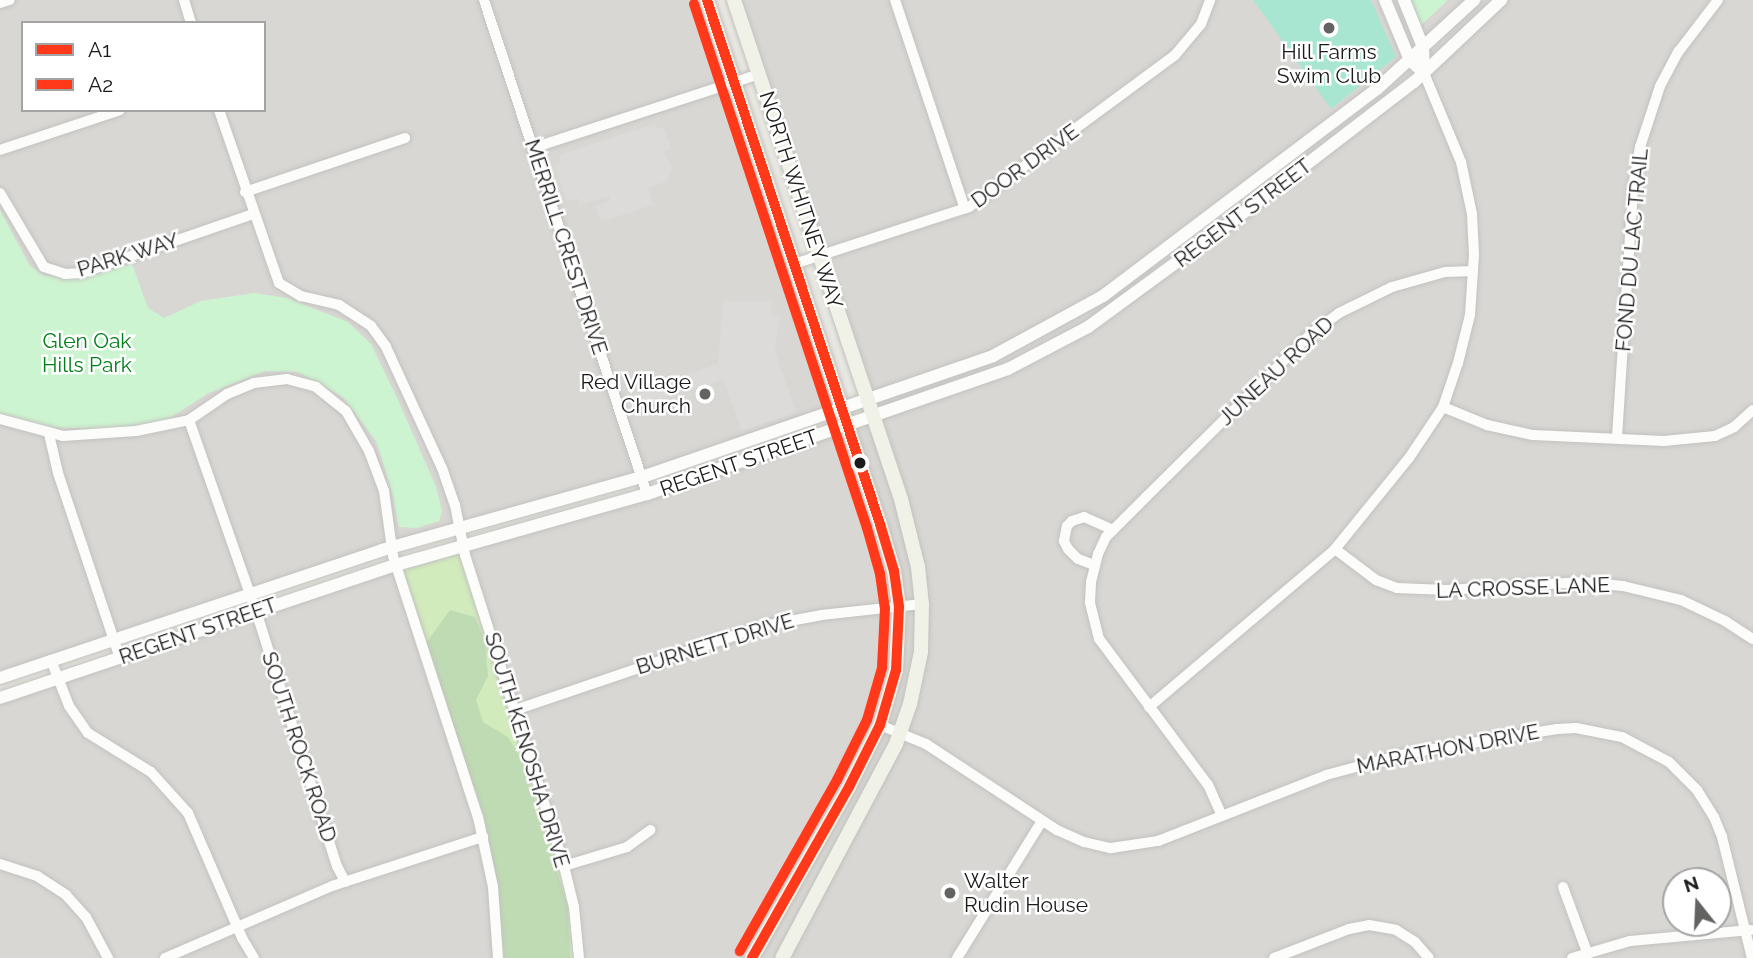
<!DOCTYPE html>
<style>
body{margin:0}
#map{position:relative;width:1753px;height:958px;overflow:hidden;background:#eae8e2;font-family:Raleway,sans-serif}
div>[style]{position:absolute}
.residential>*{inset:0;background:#d9d7d4}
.grass>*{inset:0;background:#d2ebbd}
.forest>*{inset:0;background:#bfdbb4}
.park>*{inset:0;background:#cdf4d0}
.pitch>*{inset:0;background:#a9e6d2}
.parking>*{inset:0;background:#dcdbd9}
.roads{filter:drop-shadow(0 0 2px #c2c2bf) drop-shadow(0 0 2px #c2c2bf)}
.minor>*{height:10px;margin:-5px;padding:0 5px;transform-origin:5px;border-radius:5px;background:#fcfcfb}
.tertiary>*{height:12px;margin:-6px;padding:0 6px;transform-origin:6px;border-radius:6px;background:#fcfcfb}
.secondary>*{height:14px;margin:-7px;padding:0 7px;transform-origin:7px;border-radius:7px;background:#f1f2e7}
.bus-1>*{height:10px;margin:-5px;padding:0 5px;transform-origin:5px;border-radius:5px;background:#ff391a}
.bus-2>*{height:10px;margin:-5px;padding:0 5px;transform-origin:5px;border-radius:5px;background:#ff391a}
.dots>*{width:19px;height:19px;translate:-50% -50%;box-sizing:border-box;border:4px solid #fff;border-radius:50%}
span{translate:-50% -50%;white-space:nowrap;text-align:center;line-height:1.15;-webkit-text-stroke:5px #fff;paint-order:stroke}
.poi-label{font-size:21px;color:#1b1b1b}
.right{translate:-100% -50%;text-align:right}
.left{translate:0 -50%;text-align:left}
.street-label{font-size:21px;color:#1b1b1b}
.park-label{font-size:21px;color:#018018}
.legend{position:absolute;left:21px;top:21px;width:245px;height:91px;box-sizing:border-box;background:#fff;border:2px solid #a4a4a4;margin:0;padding:9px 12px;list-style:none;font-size:21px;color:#1b1b1b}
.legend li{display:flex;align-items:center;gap:14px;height:35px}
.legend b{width:35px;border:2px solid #a4a4a4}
.north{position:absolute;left:1662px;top:867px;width:70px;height:70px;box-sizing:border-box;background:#fff;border:2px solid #a4a4a4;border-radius:50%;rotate:342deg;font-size:19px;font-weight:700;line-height:28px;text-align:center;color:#1b1b1b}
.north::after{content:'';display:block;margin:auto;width:24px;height:32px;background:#636361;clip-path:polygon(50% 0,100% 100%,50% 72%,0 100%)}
</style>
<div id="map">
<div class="residential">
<div style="clip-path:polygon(evenodd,0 0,707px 0,841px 409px,642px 477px,461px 525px,0 678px,0 0,23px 23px,264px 23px,264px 110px,23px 110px,23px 23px)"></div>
<div style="clip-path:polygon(evenodd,734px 0,1753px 0,1753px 958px,0 958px,0 698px,256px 611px,647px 494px,872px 418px,734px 0,1676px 881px,1718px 881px,1718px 923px,1676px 923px,1676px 881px)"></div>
</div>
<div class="grass">
<div style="clip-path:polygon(463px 544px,560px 853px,579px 958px,498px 958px,487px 853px,396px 565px)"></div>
</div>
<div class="forest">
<div style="clip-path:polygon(450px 610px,475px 617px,485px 642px,488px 676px,476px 700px,483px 722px,508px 737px,522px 760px,568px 907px,570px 958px,504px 958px,499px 896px,485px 820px,426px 643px)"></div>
</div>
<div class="park">
<div style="clip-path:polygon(1409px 0,1448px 0,1420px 26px)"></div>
<div style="clip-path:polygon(0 210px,30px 266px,44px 276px,82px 278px,132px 264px,148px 308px,164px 318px,201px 301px,254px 293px,287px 298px,348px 322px,371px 344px,398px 400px,436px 487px,442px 511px,439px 521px,417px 528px,399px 527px,392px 492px,376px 441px,343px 397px,298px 372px,264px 371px,207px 394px,167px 420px,108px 429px,49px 427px,0 414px)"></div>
</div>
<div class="pitch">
<div style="clip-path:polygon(1253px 0,1371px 0,1396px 57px,1331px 109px)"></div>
</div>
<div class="parking">
<div style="clip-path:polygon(655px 124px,657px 129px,663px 127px,671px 148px,663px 152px,673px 168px,667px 181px,648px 188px,654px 204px,601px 222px,596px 206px,610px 201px,609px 196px,580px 205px,578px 198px,567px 202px,555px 165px,561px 162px,559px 155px)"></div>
<div style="clip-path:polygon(723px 301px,771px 301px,772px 316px,779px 317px,775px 351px,796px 413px,742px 431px,723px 379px,629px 409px,625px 399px,661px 387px,660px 383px,718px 364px)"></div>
</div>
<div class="roads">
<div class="minor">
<div style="left:184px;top:0;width:24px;rotate:73deg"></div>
<div style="left:484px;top:0;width:520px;rotate:71.74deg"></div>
<div style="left:895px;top:0;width:220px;rotate:71.5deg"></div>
<div style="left:0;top:3px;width:10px;rotate:-17deg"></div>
<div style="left:219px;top:110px;width:183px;rotate:70.9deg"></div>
<div style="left:279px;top:283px;width:26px;rotate:31deg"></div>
<div style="left:301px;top:296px;width:39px;rotate:13deg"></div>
<div style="left:339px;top:305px;width:38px;rotate:33deg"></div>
<div style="left:371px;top:326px;width:26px;rotate:54deg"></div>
<div style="left:386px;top:347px;width:133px;rotate:65.2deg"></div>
<div style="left:442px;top:468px;width:39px;rotate:71deg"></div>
<div style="left:455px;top:505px;width:51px;rotate:78.7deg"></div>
<div style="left:465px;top:555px;width:326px;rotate:72.3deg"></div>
<div style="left:564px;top:866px;width:42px;rotate:76.3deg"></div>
<div style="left:574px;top:907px;width:51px;rotate:84.4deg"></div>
<div style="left:533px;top:148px;width:239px;rotate:-18.1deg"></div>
<div style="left:0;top:150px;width:126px;rotate:-18.4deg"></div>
<div style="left:245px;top:192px;width:169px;rotate:-18.6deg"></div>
<div style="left:0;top:193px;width:86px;rotate:59.3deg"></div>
<div style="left:44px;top:267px;width:22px;rotate:18deg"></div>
<div style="left:65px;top:274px;width:17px;rotate:-3deg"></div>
<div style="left:82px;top:273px;width:181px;rotate:-19deg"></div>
<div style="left:794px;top:264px;width:184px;rotate:-18deg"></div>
<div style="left:969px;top:207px;width:256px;rotate:-36.4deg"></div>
<div style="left:1175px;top:55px;width:40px;rotate:-50deg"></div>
<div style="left:1201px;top:24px;width:26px;rotate:-69deg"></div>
<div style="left:1443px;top:407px;width:48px;rotate:22.2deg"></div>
<div style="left:1487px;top:425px;width:47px;rotate:12.3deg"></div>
<div style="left:1533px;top:435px;width:131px;rotate:2.6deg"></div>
<div style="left:1664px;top:441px;width:51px;rotate:-5.6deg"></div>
<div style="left:1715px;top:436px;width:21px;rotate:-25deg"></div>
<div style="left:1734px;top:427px;width:25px;rotate:-42deg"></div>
<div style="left:0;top:419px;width:65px;rotate:15.1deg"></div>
<div style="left:63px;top:436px;width:73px;rotate:-3.9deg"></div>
<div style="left:136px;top:431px;width:54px;rotate:-11.7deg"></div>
<div style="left:189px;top:420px;width:46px;rotate:-34.4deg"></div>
<div style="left:227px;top:394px;width:29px;rotate:-22deg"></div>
<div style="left:254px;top:383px;width:33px;rotate:-7deg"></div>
<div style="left:287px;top:379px;width:30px;rotate:15deg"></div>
<div style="left:316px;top:387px;width:38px;rotate:39deg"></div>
<div style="left:346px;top:411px;width:46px;rotate:60.1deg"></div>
<div style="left:369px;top:451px;width:43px;rotate:69.4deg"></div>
<div style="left:384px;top:491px;width:66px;rotate:82.1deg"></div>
<div style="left:393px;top:556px;width:274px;rotate:72deg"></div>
<div style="left:478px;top:817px;width:72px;rotate:77.9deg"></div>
<div style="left:493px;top:887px;width:71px;rotate:86deg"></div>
<div style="left:189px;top:420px;width:202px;rotate:70.7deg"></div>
<div style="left:256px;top:611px;width:268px;rotate:72.4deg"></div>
<div style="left:337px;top:866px;width:18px;rotate:63deg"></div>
<div style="left:49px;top:434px;width:40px;rotate:77deg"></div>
<div style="left:58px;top:473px;width:195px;rotate:71.5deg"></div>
<div style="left:1617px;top:437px;width:251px;rotate:-86.3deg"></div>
<div style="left:1633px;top:187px;width:41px;rotate:-80.1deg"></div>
<div style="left:1640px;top:147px;width:64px;rotate:-71.8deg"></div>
<div style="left:1660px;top:86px;width:40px;rotate:-62deg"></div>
<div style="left:1679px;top:51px;width:64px;rotate:-52.6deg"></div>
<div style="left:1335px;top:549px;width:51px;rotate:37.1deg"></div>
<div style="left:1376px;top:580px;width:22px;rotate:21deg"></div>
<div style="left:1397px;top:588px;width:49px;rotate:2.3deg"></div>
<div style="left:1446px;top:590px;width:138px;rotate:-3.3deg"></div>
<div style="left:1584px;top:582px;width:39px;rotate:6deg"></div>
<div style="left:1623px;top:586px;width:60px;rotate:13.6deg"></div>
<div style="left:1681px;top:600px;width:49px;rotate:25.5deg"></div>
<div style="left:1725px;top:621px;width:33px;rotate:33deg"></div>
<div style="left:1094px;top:565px;width:17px;rotate:-159deg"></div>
<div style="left:1078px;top:559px;width:14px;rotate:-135deg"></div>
<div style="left:1068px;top:549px;width:9px;rotate:-117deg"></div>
<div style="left:1064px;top:541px;width:15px;rotate:-79deg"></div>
<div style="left:1067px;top:526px;width:7px;rotate:-45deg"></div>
<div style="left:1072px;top:521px;width:13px;rotate:-18deg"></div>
<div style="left:1084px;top:517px;width:32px;rotate:24deg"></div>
<div style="left:51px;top:660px;width:49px;rotate:68.6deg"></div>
<div style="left:69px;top:706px;width:33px;rotate:55deg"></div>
<div style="left:88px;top:733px;width:74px;rotate:31.8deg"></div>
<div style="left:151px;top:772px;width:55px;rotate:47.9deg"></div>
<div style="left:188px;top:813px;width:136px;rotate:66.6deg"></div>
<div style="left:242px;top:938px;width:23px;rotate:59deg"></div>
<div style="left:1149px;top:707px;width:244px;rotate:-40.3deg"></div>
<div style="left:1335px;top:549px;width:117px;rotate:-50.9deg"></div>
<div style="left:1409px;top:458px;width:61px;rotate:-56.3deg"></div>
<div style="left:1443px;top:407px;width:46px;rotate:-71.2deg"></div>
<div style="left:1458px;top:363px;width:49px;rotate:-76deg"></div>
<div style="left:1470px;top:315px;width:60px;rotate:-86.2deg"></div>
<div style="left:1474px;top:255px;width:41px;rotate:-92.8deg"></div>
<div style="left:1472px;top:214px;width:53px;rotate:-101.9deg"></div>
<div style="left:1461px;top:162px;width:96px;rotate:-112.6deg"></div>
<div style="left:515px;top:710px;width:262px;rotate:-18.7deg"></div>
<div style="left:763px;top:626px;width:60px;rotate:-10.6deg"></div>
<div style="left:822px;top:615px;width:101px;rotate:-6.3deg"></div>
<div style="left:880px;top:725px;width:50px;rotate:22.4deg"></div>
<div style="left:926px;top:744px;width:157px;rotate:33.3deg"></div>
<div style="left:1057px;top:830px;width:30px;rotate:24deg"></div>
<div style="left:1084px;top:842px;width:28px;rotate:13deg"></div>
<div style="left:1111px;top:848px;width:48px;rotate:-8.5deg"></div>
<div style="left:1158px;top:841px;width:180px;rotate:-21.4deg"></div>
<div style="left:1326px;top:775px;width:86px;rotate:-14.8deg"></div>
<div style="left:1409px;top:753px;width:150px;rotate:-9.2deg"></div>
<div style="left:1557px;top:729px;width:19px;rotate:-3deg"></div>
<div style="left:1576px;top:728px;width:47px;rotate:11.1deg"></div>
<div style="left:1622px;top:737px;width:53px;rotate:28deg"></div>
<div style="left:1669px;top:762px;width:40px;rotate:45deg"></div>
<div style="left:1697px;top:790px;width:32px;rotate:58deg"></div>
<div style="left:1714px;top:817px;width:22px;rotate:68deg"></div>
<div style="left:1722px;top:837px;width:125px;rotate:76.1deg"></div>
<div style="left:1222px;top:816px;width:34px;rotate:-114deg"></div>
<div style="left:1208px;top:785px;width:182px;rotate:-126.7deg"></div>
<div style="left:1099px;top:639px;width:38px;rotate:-104deg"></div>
<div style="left:1090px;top:602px;width:20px;rotate:-87deg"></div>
<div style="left:1091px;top:582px;width:29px;rotate:-76deg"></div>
<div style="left:1098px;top:554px;width:19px;rotate:-65deg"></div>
<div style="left:1106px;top:537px;width:57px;rotate:-45deg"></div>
<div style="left:1146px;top:497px;width:235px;rotate:-44.7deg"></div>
<div style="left:1313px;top:332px;width:32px;rotate:-36deg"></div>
<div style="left:1339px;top:313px;width:59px;rotate:-26.1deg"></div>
<div style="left:1392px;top:287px;width:55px;rotate:-15.8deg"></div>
<div style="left:1445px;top:272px;width:28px;rotate:-2deg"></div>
<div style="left:0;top:864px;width:39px;rotate:18deg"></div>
<div style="left:37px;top:876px;width:35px;rotate:33deg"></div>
<div style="left:66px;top:895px;width:30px;rotate:48deg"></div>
<div style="left:86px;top:917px;width:47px;rotate:61.8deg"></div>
<div style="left:564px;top:866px;width:66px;rotate:-16.8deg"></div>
<div style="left:627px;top:847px;width:29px;rotate:-36deg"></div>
<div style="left:1563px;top:887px;width:72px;rotate:69.8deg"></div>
<div style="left:165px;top:958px;width:182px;rotate:-23.3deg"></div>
<div style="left:332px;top:886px;width:159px;rotate:-18deg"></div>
<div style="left:957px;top:958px;width:161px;rotate:-58.2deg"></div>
<div style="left:1274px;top:958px;width:80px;rotate:-21.1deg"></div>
<div style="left:1349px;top:929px;width:20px;rotate:-11deg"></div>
<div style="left:1369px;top:925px;width:27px;rotate:10deg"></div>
<div style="left:1396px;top:930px;width:22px;rotate:32deg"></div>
<div style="left:1415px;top:942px;width:21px;rotate:49deg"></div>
<div style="left:1572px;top:958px;width:60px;rotate:-16.3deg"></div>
<div style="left:1630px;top:941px;width:121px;rotate:-5.2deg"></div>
</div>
<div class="tertiary">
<div style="left:1385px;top:0;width:65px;rotate:67.4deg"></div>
<div style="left:1410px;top:60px;width:19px;rotate:43deg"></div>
<div style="left:1404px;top:0;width:51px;rotate:68deg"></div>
<div style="left:1423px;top:47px;width:26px;rotate:88deg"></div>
<div style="left:0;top:678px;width:403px;rotate:-18.5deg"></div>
<div style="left:382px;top:550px;width:270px;rotate:-15.7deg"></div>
<div style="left:642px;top:477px;width:371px;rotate:-19deg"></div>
<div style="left:993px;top:356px;width:125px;rotate:-28.6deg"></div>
<div style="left:1103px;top:296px;width:343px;rotate:-37.1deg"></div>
<div style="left:1377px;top:89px;width:132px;rotate:-42.5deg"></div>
<div style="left:0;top:698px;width:418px;rotate:-18.6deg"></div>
<div style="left:396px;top:565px;width:261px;rotate:-15.8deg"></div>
<div style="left:647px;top:494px;width:382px;rotate:-19.1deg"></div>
<div style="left:1008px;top:369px;width:90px;rotate:-27.7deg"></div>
<div style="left:1088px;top:327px;width:176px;rotate:-36.2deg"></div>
<div style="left:1230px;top:223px;width:232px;rotate:-37.5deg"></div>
<div style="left:1414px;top:82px;width:120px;rotate:-43.3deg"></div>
</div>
<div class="secondary">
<div style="left:707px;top:0;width:552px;rotate:71.73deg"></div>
<div style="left:880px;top:524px;width:49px;rotate:73.4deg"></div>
<div style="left:894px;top:571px;width:36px;rotate:82deg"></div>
<div style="left:899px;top:607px;width:63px;rotate:92.7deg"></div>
<div style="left:896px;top:670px;width:57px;rotate:106.2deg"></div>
<div style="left:880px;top:725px;width:69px;rotate:116.6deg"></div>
<div style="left:849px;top:787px;width:197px;rotate:119.6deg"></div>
<div style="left:734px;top:0;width:526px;rotate:71.5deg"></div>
<div style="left:901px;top:499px;width:70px;rotate:76deg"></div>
<div style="left:918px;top:567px;width:37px;rotate:84deg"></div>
<div style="left:922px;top:604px;width:48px;rotate:91.2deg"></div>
<div style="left:921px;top:652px;width:53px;rotate:101.9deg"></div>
<div style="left:910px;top:704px;width:42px;rotate:109.3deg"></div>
<div style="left:896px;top:744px;width:242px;rotate:118deg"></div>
</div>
</div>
<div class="bus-1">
<div style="left:707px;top:0;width:552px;rotate:71.73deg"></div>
<div style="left:880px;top:524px;width:49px;rotate:73.4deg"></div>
<div style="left:894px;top:571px;width:36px;rotate:82deg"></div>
<div style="left:899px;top:607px;width:63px;rotate:92.7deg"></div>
<div style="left:896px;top:670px;width:57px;rotate:106.2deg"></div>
<div style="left:880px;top:725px;width:69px;rotate:116.6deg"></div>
<div style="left:849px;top:787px;width:197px;rotate:119.6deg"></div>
</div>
<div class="bus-2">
<div style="left:694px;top:4px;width:552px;rotate:71.73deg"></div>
<div style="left:867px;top:528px;width:48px;rotate:74.2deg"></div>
<div style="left:880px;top:574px;width:34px;rotate:82deg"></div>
<div style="left:885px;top:608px;width:60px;rotate:92.9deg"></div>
<div style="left:882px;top:668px;width:54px;rotate:106.1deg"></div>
<div style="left:867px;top:720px;width:67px;rotate:116.6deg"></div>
<div style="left:837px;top:780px;width:197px;rotate:119.6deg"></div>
</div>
<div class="dots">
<div style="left:1329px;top:28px;background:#636361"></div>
<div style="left:705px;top:394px;background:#636361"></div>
<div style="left:860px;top:463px;background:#1b1b1b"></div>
<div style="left:950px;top:893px;background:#636361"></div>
</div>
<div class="poi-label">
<span style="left:1329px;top:64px">Hill Farms<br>Swim Club</span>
<span class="right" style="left:691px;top:394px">Red Village<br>Church</span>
<span class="left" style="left:964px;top:893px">Walter<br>Rudin House</span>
</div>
<div class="street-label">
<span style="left:1025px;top:166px;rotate:-36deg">DOOR DRIVE</span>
<span style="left:801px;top:200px;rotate:72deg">NORTH WHITNEY WAY</span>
<span style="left:1243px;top:213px;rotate:-37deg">REGENT STREET</span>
<span style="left:566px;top:247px;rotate:72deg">MERRILL CREST DRIVE</span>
<span style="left:1632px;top:250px;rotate:-85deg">FOND DU LAC TRAIL</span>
<span style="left:128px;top:255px;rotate:-17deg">PARK WAY</span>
<span style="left:1276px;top:371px;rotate:-43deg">JUNEAU ROAD</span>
<span style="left:739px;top:463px;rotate:-19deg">REGENT STREET</span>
<span style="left:1523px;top:588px;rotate:-2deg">LA CROSSE LANE</span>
<span style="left:198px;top:631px;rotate:-19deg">REGENT STREET</span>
<span style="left:715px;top:644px;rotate:-17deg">BURNETT DRIVE</span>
<span style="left:299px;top:747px;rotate:72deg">SOUTH ROCK ROAD</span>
<span style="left:1448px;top:749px;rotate:-11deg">MARATHON DRIVE</span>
<span style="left:527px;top:750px;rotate:73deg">SOUTH KENOSHA DRIVE</span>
</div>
<div class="park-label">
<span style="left:87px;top:353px">Glen Oak<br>Hills Park</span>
</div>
<ul class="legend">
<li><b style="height:9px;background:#ff391a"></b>A1</li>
<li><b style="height:9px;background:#ff391a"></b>A2</li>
</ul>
<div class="north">N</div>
</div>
